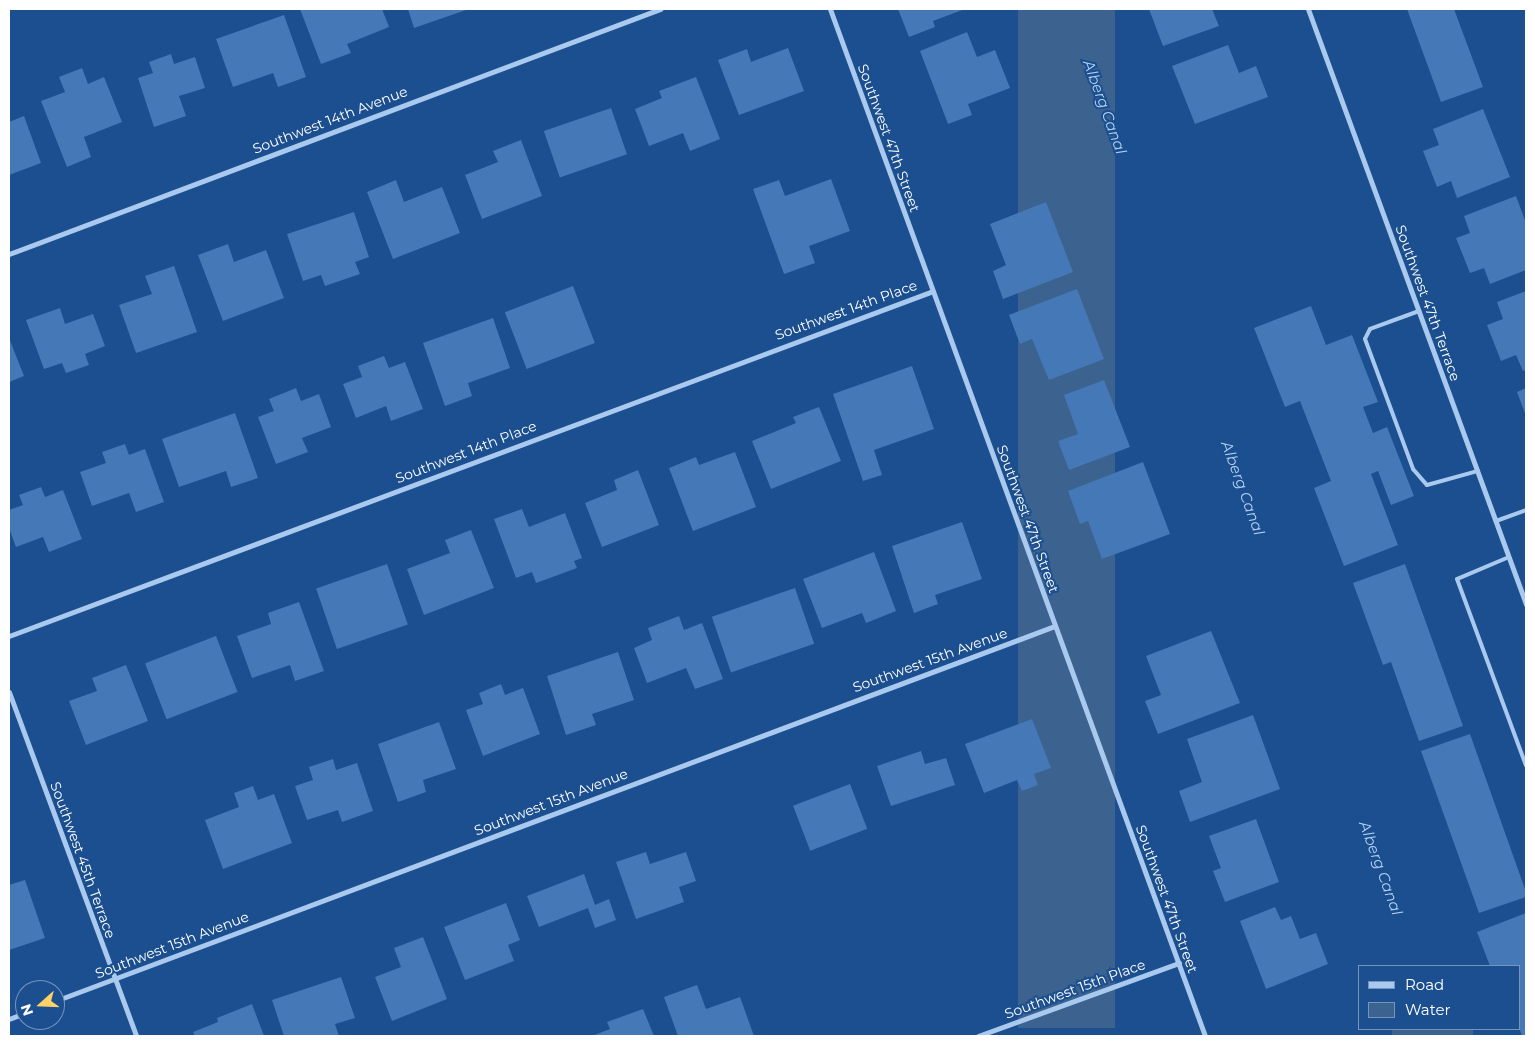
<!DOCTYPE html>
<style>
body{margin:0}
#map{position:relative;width:1535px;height:1045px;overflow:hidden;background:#1b4f8f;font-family:Montserrat,sans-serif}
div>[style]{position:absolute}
.water>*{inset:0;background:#3c6290;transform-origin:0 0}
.building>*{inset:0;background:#4478b7;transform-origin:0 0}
.service>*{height:4px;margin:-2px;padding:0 2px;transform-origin:2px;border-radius:2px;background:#a9c9ee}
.minor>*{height:5px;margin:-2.5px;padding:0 2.5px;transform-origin:2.5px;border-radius:2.5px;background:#a9c9ee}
span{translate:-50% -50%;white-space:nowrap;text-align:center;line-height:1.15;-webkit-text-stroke:4px #1b4f8f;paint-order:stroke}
.street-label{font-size:14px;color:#fff}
.water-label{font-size:15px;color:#b5d3f5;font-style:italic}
.frame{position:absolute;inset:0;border:10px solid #fff;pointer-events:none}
.legend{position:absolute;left:1358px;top:965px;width:162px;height:65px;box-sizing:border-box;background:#1b4f8f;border:1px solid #7695bc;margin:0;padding:6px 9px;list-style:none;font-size:15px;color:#fff}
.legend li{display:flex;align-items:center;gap:10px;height:25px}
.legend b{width:25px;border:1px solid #7695bc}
.north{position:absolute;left:15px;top:980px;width:50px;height:50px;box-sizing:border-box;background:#1b4f8f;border:1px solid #7695bc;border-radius:50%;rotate:250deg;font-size:14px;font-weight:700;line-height:20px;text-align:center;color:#fff}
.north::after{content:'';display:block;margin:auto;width:18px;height:22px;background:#ffd166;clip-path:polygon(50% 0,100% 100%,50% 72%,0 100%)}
</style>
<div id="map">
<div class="water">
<div style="left:1018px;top:9px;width:97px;height:1019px"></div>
<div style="left:1392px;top:1029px;width:81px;height:7px"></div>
</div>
<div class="building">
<div style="clip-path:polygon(300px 9px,382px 9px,389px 27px,347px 44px,351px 53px,321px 64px)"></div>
<div style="clip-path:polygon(408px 9px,465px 9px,466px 10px,414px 28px)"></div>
<div style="clip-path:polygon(898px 9px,965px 9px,933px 21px,935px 27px,909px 37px)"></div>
<div style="clip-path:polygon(1149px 9px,1212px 9px,1219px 26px,1163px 46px)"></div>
<div style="clip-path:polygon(1407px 9px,1454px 9px,1483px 87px,1441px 102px)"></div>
<div style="clip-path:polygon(284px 15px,306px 77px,278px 87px,273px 73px,233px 87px,216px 39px)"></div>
<div style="clip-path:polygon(967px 32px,977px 57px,995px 50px,1010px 88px,968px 104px,972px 115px,948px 124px,920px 51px)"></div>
<div style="clip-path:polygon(1228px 45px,1239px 73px,1256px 66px,1268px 97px,1195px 124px,1172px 66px)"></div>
<div style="clip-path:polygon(788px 48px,804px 91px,739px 115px,718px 60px,747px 49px,751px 62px)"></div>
<div style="clip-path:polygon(171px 54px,174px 64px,195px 57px,205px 88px,179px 96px,186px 116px,154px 127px,138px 78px,153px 73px,149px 62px)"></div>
<div style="clip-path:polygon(82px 68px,88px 84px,104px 77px,122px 122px,84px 137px,91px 157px,67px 167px,41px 101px,65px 92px,59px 77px)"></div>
<div style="clip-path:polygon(696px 77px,720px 139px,690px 151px,683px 133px,649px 146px,635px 109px,662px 98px,659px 91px)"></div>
<div style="left:611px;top:108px;width:49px;height:71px;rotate:71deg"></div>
<div style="clip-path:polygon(1483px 109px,1510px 177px,1457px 198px,1451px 181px,1437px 187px,1423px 151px,1439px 145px,1433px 129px)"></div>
<div style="clip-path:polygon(24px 116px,41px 163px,9px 175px,9px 122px)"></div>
<div style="clip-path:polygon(521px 140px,542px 196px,482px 219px,465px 175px,498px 162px,493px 151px)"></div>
<div style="clip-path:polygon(831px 179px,850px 231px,809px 246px,815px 263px,784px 274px,753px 189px,779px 180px,785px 196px)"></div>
<div style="clip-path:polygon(396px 180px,404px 202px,442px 187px,460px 233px,393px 259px,367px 192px)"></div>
<div style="clip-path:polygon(1516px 196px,1526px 223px,1526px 270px,1490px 284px,1484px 268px,1470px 273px,1456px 238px,1470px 233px,1464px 216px)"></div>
<div style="clip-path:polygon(1046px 202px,1073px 272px,1003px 299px,993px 271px,1006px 265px,990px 224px)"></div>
<div style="clip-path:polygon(354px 212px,369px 257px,355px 262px,360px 274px,325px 286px,321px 275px,303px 281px,287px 234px)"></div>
<div style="clip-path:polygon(228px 244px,234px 262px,266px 250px,284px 298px,223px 321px,198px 255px)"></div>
<div style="clip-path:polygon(174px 266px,197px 332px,136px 353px,119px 305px,152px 294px,145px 276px)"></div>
<div style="left:573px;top:286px;width:61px;height:73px;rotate:69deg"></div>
<div style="clip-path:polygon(1077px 289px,1104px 359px,1049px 380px,1032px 339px,1020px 344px,1009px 315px)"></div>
<div style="clip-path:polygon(1526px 291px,1526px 370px,1523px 371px,1516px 355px,1501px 361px,1487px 325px,1503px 319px,1497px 302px)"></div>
<div style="clip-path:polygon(1311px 306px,1326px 345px,1352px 335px,1378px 402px,1363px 407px,1373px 433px,1387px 427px,1414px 496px,1391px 505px,1378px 471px,1371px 474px,1398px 545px,1344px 566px,1314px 488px,1331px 481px,1300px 401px,1285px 407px,1254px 328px)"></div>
<div style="clip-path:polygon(60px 308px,65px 324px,93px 314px,105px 346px,85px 354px,89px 365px,66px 373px,62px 363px,44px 369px,26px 320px)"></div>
<div style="clip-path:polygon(493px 318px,510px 368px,468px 383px,472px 396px,445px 406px,423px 343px)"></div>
<div style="clip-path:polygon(9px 338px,24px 376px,9px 382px)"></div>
<div style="clip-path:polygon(384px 356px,389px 368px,405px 362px,423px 409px,391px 421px,386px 406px,356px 418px,343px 384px,362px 377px,358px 366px)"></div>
<div style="clip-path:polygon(912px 366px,934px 429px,874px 450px,882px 475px,863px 481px,833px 394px)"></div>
<div style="clip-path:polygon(1104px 380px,1130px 447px,1069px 470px,1058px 441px,1078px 434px,1064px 395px)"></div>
<div style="clip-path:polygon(296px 388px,301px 401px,319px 394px,331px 427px,302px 438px,308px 452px,276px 464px,258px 417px,274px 411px,269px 399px)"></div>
<div style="clip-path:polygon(1526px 388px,1526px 416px,1517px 392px)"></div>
<div style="clip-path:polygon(819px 407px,841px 461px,771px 489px,752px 441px,796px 423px,793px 417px)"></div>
<div style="clip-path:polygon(235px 413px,258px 478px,231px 487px,226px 471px,179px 487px,162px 439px)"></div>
<div style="clip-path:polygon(125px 444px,129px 455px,145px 449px,164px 502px,136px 512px,129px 493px,92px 506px,80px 472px,106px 463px,102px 452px)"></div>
<div style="clip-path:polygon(735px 452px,756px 507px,693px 531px,669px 468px,696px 457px,699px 465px)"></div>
<div style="clip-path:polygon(1143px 462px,1170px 534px,1102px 559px,1088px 521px,1080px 524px,1068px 491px)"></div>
<div style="clip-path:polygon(638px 470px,659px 525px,602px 547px,585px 503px,617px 490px,614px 480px)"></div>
<div style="clip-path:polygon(41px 487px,45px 497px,63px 490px,82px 539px,49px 552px,43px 537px,16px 547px,9px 528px,9px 510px,23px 505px,19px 495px)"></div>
<div style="clip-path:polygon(522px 509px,529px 527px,565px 513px,582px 558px,574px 561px,577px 568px,536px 583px,532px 572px,516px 578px,494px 519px)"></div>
<div style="clip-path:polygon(962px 522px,982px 579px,935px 595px,938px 604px,914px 613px,892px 546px)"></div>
<div style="clip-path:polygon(471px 530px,494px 588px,424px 615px,407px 569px,450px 553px,445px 540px)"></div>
<div style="clip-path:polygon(874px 552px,896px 611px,866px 623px,862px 613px,822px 628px,803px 579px)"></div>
<div style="left:387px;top:564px;width:64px;height:75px;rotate:71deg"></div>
<div style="clip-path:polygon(1405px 564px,1463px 726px,1419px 741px,1391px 662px,1383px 665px,1353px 583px)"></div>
<div style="left:795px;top:588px;width:59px;height:88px;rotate:71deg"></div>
<div style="clip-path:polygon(299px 602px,324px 671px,295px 681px,290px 665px,252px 678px,237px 636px,271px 624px,268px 613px)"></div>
<div style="clip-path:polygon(679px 616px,684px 630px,702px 623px,723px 679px,695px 689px,686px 668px,647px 683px,634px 648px,652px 640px,648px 628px)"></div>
<div style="clip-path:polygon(1211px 631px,1240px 703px,1158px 734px,1145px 701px,1161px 695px,1146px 656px)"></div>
<div style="left:216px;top:636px;width:60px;height:76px;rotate:69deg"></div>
<div style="clip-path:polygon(618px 652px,634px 700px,592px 714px,596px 725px,566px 735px,547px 676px)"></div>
<div style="clip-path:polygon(126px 665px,148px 721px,86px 745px,69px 701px,97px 691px,92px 678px)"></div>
<div style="clip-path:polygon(501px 684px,505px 695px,523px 688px,540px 734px,483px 756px,466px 710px,483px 704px,479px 693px)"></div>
<div style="clip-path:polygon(1253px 715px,1280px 789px,1190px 822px,1179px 791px,1202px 782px,1187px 739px)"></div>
<div style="clip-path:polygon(1032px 719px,1051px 768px,1034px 774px,1038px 785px,1022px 791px,1017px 780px,984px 793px,965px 744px)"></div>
<div style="clip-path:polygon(439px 722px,456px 769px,423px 780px,426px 792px,398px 802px,378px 744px)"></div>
<div style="clip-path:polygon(1470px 734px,1526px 892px,1526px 897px,1479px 913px,1421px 751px)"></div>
<div style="clip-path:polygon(921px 751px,925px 764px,946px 758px,955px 785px,891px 806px,877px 766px)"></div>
<div style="clip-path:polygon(333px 759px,336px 770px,357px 763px,373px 811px,342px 822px,338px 810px,307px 820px,295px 786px,313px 780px,309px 767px)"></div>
<div style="left:850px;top:784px;width:48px;height:61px;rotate:69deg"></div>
<div style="clip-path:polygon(253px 786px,258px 800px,274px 794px,292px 843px,223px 869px,205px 820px,239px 807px,234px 793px)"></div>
<div style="clip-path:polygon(1256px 819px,1279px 882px,1225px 902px,1213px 871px,1221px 868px,1209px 836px)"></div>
<div style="clip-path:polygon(646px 852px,650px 864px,686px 852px,696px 881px,679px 887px,684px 902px,636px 919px,616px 862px)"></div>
<div style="clip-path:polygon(584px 874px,595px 905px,609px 899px,616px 920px,595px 928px,588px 908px,539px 927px,527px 896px)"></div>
<div style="clip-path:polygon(25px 880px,45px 938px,9px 950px,9px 885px)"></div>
<div style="clip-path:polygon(506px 903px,520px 940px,508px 945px,514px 961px,465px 980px,444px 927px)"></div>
<div style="clip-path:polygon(1275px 907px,1281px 920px,1291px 916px,1300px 939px,1316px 933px,1328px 964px,1266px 989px,1240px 921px)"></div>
<div style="clip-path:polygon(1526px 913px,1526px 1036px,1522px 1036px,1519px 1027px,1519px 966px,1490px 966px,1477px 932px)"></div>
<div style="clip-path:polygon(423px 937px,447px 999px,392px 1021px,375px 977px,401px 967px,394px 948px)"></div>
<div style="clip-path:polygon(341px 977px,355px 1018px,335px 1024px,339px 1036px,284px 1036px,272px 1000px)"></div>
<div style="clip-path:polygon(697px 985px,706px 1009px,740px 997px,754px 1036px,678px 1036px,664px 997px)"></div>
<div style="clip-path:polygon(252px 1004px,264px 1036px,195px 1036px,193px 1032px,218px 1022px,217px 1018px)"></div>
<div style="clip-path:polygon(643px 1009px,654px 1036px,592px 1036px,610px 1029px,607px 1022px)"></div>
</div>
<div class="service">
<div style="left:1419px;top:311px;width:52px;rotate:159.8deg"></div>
<div style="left:1370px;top:329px;width:11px;rotate:117deg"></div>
<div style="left:1365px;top:339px;width:139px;rotate:69.7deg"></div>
<div style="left:1413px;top:469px;width:21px;rotate:49deg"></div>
<div style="left:1427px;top:485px;width:53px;rotate:-15.4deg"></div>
<div style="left:1496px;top:521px;width:32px;rotate:-20deg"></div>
<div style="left:1509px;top:557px;width:56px;rotate:157.1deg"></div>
<div style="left:1457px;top:579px;width:199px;rotate:69.7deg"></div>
</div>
<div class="minor">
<div style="left:830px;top:9px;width:1093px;rotate:69.94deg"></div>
<div style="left:1308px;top:9px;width:634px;rotate:69.88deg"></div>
<div style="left:9px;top:254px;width:696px;rotate:-20.62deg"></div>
<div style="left:9px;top:636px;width:986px;rotate:-20.47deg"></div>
<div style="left:9px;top:692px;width:367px;rotate:69.7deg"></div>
<div style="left:55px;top:1001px;width:1068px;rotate:-20.56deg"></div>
<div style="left:9px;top:1019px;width:17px;rotate:-21deg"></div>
<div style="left:978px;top:1036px;width:214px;rotate:-20deg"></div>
</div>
<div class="street-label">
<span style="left:330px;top:120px;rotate:-21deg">Southwest 14th Avenue</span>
<span style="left:889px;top:138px;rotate:70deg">Southwest 47th Street</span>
<span style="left:1428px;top:303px;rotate:70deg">Southwest 47th Terrace</span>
<span style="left:846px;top:310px;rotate:-20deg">Southwest 14th Place</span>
<span style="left:466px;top:452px;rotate:-21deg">Southwest 14th Place</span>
<span style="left:1028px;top:519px;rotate:70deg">Southwest 47th Street</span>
<span style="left:930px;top:660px;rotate:-20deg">Southwest 15th Avenue</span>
<span style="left:551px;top:802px;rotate:-21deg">Southwest 15th Avenue</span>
<span style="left:83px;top:860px;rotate:70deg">Southwest 45th Terrace</span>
<span style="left:1167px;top:899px;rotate:70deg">Southwest 47th Street</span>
<span style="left:172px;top:945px;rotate:-21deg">Southwest 15th Avenue</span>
<span style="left:1075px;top:989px;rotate:-20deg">Southwest 15th Place</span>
</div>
<div class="water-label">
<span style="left:1105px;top:107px;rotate:70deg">Alberg Canal</span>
<span style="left:1243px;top:488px;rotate:70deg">Alberg Canal</span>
<span style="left:1381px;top:868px;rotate:70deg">Alberg Canal</span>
</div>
<div class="frame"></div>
<ul class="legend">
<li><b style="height:6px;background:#a9c9ee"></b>Road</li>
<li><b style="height:14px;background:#3c6290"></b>Water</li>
</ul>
<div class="north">N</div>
</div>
